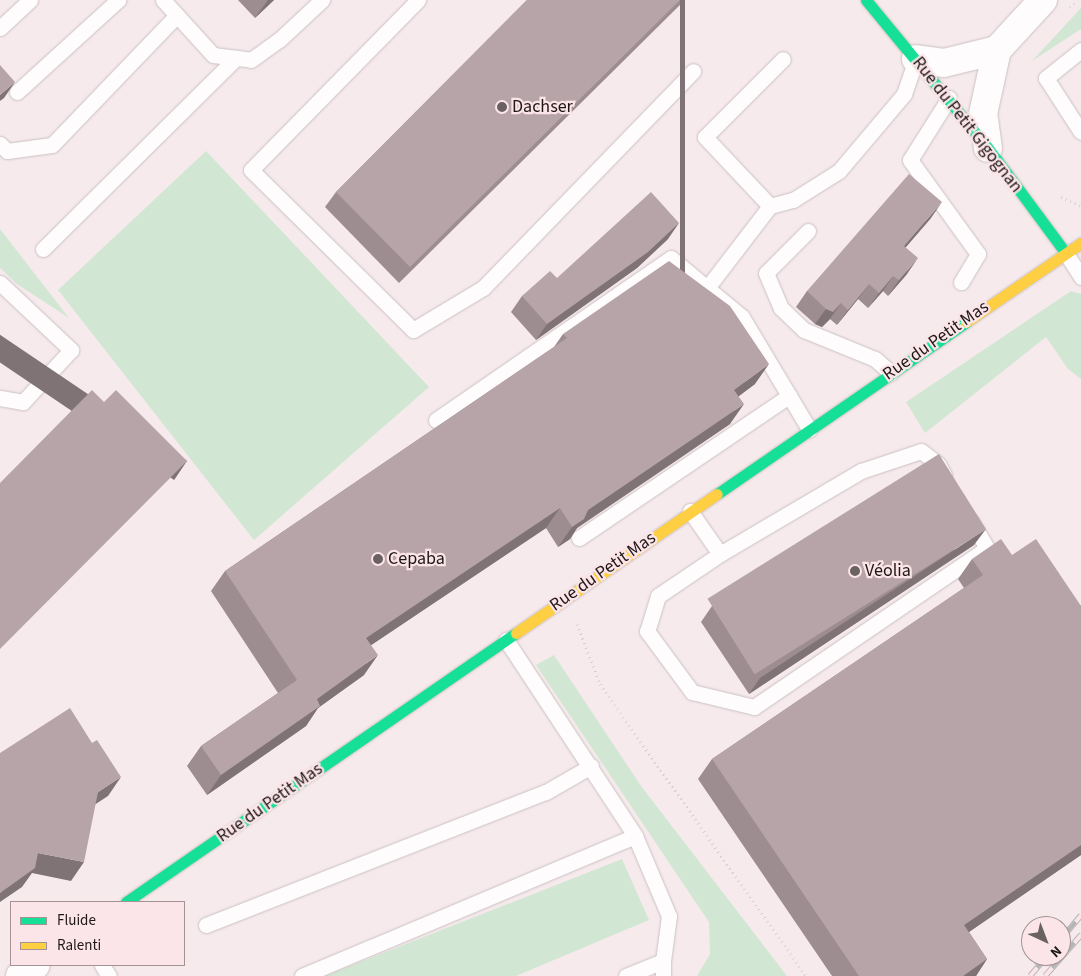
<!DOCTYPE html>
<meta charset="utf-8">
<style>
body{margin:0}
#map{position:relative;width:1081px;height:976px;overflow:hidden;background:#f6eaec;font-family:"Source Sans 3",sans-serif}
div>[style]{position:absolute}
.green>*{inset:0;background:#d1e7d3}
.path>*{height:3px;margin-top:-1.5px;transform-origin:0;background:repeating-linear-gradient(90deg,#d2d0d0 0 1px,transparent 0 5px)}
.roads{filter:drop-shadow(0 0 1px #cbc1c3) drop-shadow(0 0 1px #cbc1c3)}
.lane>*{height:15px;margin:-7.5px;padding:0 7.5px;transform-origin:7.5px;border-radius:7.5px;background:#fefcfc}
.street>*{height:28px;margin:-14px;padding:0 14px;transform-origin:14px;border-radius:14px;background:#fefcfc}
.fast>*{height:11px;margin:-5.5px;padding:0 5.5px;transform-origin:5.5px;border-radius:5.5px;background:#16e098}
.slow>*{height:11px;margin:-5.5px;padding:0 5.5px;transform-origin:5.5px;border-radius:5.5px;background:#ffcf43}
.rail>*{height:5.5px;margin-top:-2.75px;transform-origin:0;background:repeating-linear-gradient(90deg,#fbe5e9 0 11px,#b8b5b6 0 22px);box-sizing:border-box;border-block:1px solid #b8b5b6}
.wall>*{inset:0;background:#9d8d90}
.shaded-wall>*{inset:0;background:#807376;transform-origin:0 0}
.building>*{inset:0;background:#b7a4a8;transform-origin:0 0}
.dots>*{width:14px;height:14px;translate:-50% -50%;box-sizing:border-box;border:2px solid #fbe5e9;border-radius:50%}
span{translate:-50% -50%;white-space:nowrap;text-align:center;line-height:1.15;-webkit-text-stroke:4.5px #fbe5e9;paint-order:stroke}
.poi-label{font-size:18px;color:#1e1718}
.left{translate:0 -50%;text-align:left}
.street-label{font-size:18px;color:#1e1718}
.legend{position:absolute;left:10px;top:901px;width:175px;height:65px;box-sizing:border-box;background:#fbe5e9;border:1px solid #a39395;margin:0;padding:6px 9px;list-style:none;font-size:15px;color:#1e1718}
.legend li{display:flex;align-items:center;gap:10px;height:25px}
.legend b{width:25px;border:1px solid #a39395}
.north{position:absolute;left:1021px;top:916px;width:50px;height:50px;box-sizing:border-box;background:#fbe5e9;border:1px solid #a39395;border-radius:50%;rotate:137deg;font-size:14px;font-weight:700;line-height:20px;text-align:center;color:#1e1718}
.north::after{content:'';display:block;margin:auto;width:18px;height:22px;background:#6a6162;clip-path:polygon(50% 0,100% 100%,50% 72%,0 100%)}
</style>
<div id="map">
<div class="green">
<div style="clip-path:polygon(1081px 8px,1081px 29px,1032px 61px)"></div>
<div style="clip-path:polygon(206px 151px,429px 387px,254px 540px,58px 290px)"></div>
<div style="clip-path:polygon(0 229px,69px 318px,17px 284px,0 268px)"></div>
<div style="clip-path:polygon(1071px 291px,1081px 294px,1081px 379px,1068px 369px,1046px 337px,925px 433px,906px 402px)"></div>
<div style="clip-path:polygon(554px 655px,641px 786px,787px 976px,697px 976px,710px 954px,709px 922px,536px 665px)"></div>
<div style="clip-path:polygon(622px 859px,649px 920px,516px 976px,325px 976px)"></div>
</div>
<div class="path">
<div style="left:1070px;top:7px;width:10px;rotate:-45deg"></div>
<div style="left:1061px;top:197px;width:22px;rotate:24deg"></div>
<div style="left:577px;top:624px;width:64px;rotate:69deg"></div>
<div style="left:600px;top:684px;width:357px;rotate:54.8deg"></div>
</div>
<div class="roads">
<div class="lane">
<div style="left:163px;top:0;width:74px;rotate:47.7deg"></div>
<div style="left:213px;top:55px;width:38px;rotate:7deg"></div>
<div style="left:251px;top:60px;width:34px;rotate:-36deg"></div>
<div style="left:279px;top:40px;width:59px;rotate:-42.9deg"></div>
<div style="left:418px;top:0;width:238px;rotate:134.5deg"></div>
<div style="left:251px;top:170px;width:228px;rotate:44.6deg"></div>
<div style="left:413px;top:330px;width:82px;rotate:-31deg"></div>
<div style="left:483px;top:288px;width:302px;rotate:-45.9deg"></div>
<div style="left:0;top:28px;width:41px;rotate:-43deg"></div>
<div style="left:1081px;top:50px;width:45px;rotate:141.3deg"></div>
<div style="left:1046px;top:78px;width:64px;rotate:57.1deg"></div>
<div style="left:17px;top:92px;width:137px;rotate:-42.3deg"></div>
<div style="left:949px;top:98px;width:73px;rotate:122.2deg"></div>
<div style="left:910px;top:160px;width:116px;rotate:54.1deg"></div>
<div style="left:978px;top:254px;width:33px;rotate:121deg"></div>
<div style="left:0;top:144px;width:10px;rotate:45deg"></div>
<div style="left:7px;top:151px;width:45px;rotate:-7.6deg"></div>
<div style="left:52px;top:145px;width:180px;rotate:-46.1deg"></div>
<div style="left:770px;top:206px;width:24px;rotate:-15deg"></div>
<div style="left:793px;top:200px;width:54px;rotate:-32.2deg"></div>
<div style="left:839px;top:171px;width:101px;rotate:-49.8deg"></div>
<div style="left:904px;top:94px;width:37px;rotate:-71deg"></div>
<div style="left:808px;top:231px;width:59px;rotate:135deg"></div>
<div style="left:766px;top:273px;width:38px;rotate:67deg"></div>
<div style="left:781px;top:308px;width:32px;rotate:44deg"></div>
<div style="left:804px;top:330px;width:77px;rotate:22.2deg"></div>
<div style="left:875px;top:359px;width:21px;rotate:41deg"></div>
<div style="left:43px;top:249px;width:272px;rotate:-44.7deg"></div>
<div style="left:1065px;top:252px;width:30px;rotate:57deg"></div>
<div style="left:0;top:283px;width:98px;rotate:43.3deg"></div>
<div style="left:71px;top:350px;width:71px;rotate:132.7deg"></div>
<div style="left:23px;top:402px;width:23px;rotate:-170deg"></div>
<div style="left:707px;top:288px;width:103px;rotate:-52.5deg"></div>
<div style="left:770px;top:206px;width:95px;rotate:-133.3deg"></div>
<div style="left:705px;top:137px;width:110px;rotate:-45deg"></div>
<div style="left:436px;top:420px;width:285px;rotate:-34.6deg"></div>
<div style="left:671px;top:258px;width:92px;rotate:39.7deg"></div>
<div style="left:742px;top:317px;width:131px;rotate:59.1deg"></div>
<div style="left:690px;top:511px;width:52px;rotate:55.1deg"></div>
<div style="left:720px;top:554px;width:164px;rotate:-30.5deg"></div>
<div style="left:861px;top:471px;width:63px;rotate:-18.4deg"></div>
<div style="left:921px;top:451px;width:21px;rotate:37deg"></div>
<div style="left:938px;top:464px;width:13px;rotate:61deg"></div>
<div style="left:579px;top:538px;width:254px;rotate:-34.1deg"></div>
<div style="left:720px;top:554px;width:75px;rotate:145.9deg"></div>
<div style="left:658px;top:596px;width:37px;rotate:107deg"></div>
<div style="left:647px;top:631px;width:76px;rotate:53.6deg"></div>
<div style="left:692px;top:692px;width:64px;rotate:13.6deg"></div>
<div style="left:754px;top:707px;width:282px;rotate:-34.3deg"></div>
<div style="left:987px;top:548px;width:31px;rotate:-121deg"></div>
<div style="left:506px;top:640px;width:235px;rotate:56.6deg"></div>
<div style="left:635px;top:836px;width:87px;rotate:67deg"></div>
<div style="left:669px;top:916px;width:45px;rotate:97.6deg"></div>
<div style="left:663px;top:961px;width:40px;rotate:158deg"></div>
<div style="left:206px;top:925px;width:365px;rotate:-21.4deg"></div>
<div style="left:546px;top:792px;width:52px;rotate:-30deg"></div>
<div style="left:102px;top:965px;width:13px;rotate:58deg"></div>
<div style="left:302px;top:976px;width:361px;rotate:-22.8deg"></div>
<div style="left:663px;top:976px;width:15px;rotate:-90deg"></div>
</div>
<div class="street">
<div style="left:916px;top:59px;width:28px;rotate:8deg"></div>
<div style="left:944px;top:63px;width:55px;rotate:-13.8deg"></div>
<div style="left:988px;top:148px;width:34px;rotate:-98deg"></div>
<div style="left:983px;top:114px;width:66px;rotate:-77.7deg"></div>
<div style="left:997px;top:50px;width:68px;rotate:-47.4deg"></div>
<div style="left:20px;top:976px;width:19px;rotate:-35deg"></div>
</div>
<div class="fast">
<div style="left:866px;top:0;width:192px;rotate:50.5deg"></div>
<div style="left:988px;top:148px;width:129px;rotate:53.5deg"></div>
<div style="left:717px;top:494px;width:303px;rotate:-34.6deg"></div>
<div style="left:126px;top:902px;width:474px;rotate:-34.6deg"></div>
</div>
<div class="slow">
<div style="left:966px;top:322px;width:140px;rotate:-34.5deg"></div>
<div style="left:516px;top:633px;width:244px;rotate:-34.7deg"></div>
</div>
</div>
<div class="rail">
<div style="left:1061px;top:939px;width:31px;rotate:-50deg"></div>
<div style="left:1030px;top:976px;width:26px;rotate:-50deg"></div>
<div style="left:1045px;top:976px;width:55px;rotate:-48.7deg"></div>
</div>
<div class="wall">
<div style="clip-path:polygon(238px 0,274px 0,255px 18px)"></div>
<div style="clip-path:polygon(527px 0,685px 0,399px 283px,325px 207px,336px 192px)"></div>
<div style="clip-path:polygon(931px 218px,905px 248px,907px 274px,888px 296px,883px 291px,868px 308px,858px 299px,837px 325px,830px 319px,822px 327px,815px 324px,796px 307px,807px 291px)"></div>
<div style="clip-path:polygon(668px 239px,637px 268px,536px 340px,511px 312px,522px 296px)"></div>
<div style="clip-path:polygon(563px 334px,755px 384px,739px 396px,730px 424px,577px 528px,570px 539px,558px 547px,546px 528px,371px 645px,364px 675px,318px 708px,306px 726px,207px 795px,187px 766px,201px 746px,278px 693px,211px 591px,225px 571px,554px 347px)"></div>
<div style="clip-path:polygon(974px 545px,749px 694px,701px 622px,712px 606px)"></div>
<div style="clip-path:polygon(1012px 555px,1081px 606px,1081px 855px,969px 932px,987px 959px,976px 976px,832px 976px,698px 779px,712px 759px,964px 588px,958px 579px,972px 559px)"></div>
</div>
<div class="shaded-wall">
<div style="clip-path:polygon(268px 0,274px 0,255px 18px)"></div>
<div style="left:680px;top:0;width:5px;height:380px"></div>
<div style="clip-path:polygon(15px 82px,4px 98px,0 101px,0 95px)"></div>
<div style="clip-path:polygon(942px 202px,931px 218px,893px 262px,904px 246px)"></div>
<div style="clip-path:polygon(679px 223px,668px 239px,637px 268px,536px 340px,547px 324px)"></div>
<div style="clip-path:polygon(918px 258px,907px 274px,888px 296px,899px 280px)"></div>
<div style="clip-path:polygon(893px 276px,883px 291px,868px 308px,879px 293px)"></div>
<div style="clip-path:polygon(869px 284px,858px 299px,837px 325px,848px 310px)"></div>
<div style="clip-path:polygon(841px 303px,830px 319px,822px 327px,815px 324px,826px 309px)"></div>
<div style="clip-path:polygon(769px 364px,755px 384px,720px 410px,734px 390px)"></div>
<div style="clip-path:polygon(744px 404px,730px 424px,577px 528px,570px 539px,558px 547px,572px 527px,588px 510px)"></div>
<div style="left:187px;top:461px;width:23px;height:265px;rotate:124deg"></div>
<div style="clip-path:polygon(560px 508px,546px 528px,352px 658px,366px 638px)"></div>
<div style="clip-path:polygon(986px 529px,974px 545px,749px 694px,760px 678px)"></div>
<div style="clip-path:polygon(378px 655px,364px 675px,318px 708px,306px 726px,207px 795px,221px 775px,317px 699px)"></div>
<div style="clip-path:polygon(121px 777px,108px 796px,85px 811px,98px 792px)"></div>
<div style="clip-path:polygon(1081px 845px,1081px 855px,950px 945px,964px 925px)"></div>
<div style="clip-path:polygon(38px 853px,84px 862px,71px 881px,32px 873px,22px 887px,0 902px,0 893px)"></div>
<div style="clip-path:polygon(987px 959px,976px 976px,963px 976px)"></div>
</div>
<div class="building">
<div style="clip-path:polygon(527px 0,680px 0,410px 267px,336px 192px)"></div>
<div style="clip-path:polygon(0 65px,15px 82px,0 95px)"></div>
<div style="clip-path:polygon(909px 174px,942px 202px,904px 246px,918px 258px,899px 280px,893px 276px,879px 293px,869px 284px,848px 310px,841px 303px,833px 312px,826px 309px,807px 291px)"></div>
<div style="clip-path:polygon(651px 192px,679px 223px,648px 252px,547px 324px,522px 296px,550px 271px,557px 278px)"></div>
<div style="clip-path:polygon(669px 261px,730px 306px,769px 364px,734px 390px,744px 404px,588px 510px,584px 519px,572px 527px,560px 508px,366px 638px,378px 655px,317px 699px,320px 706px,221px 775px,201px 746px,297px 680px,225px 571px,567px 338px,563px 334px)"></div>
<div style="clip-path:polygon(92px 390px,104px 402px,116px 390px,187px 461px,0 649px,0 483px)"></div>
<div style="left:939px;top:454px;width:89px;height:273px;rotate:58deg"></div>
<div style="clip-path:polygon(1001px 539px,1012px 555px,1036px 539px,1081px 606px,1081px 845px,964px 925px,987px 959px,963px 976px,859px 976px,712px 759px,983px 575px,972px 559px)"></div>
<div style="clip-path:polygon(70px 708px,92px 743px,97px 740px,121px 777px,98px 792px,84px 862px,38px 853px,35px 868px,0 893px,0 753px)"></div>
</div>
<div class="dots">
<div style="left:502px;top:107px;background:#6a6162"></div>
<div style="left:378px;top:559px;background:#6a6162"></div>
<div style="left:855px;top:571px;background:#6a6162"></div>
</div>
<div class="poi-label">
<span class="left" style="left:512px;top:107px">Dachser</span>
<span class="left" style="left:388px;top:559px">Cepaba</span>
<span class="left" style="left:865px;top:571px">Véolia</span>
</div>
<div class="street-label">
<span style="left:967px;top:125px;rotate:52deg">Rue du Petit Gigognan</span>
<span style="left:936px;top:341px;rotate:-35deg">Rue du Petit Mas</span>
<span style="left:603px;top:572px;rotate:-35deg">Rue du Petit Mas</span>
<span style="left:270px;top:803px;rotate:-35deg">Rue du Petit Mas</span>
</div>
<ul class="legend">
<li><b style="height:6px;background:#16e098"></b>Fluide</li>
<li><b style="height:6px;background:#ffcf43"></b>Ralenti</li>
</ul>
<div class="north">N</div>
</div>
